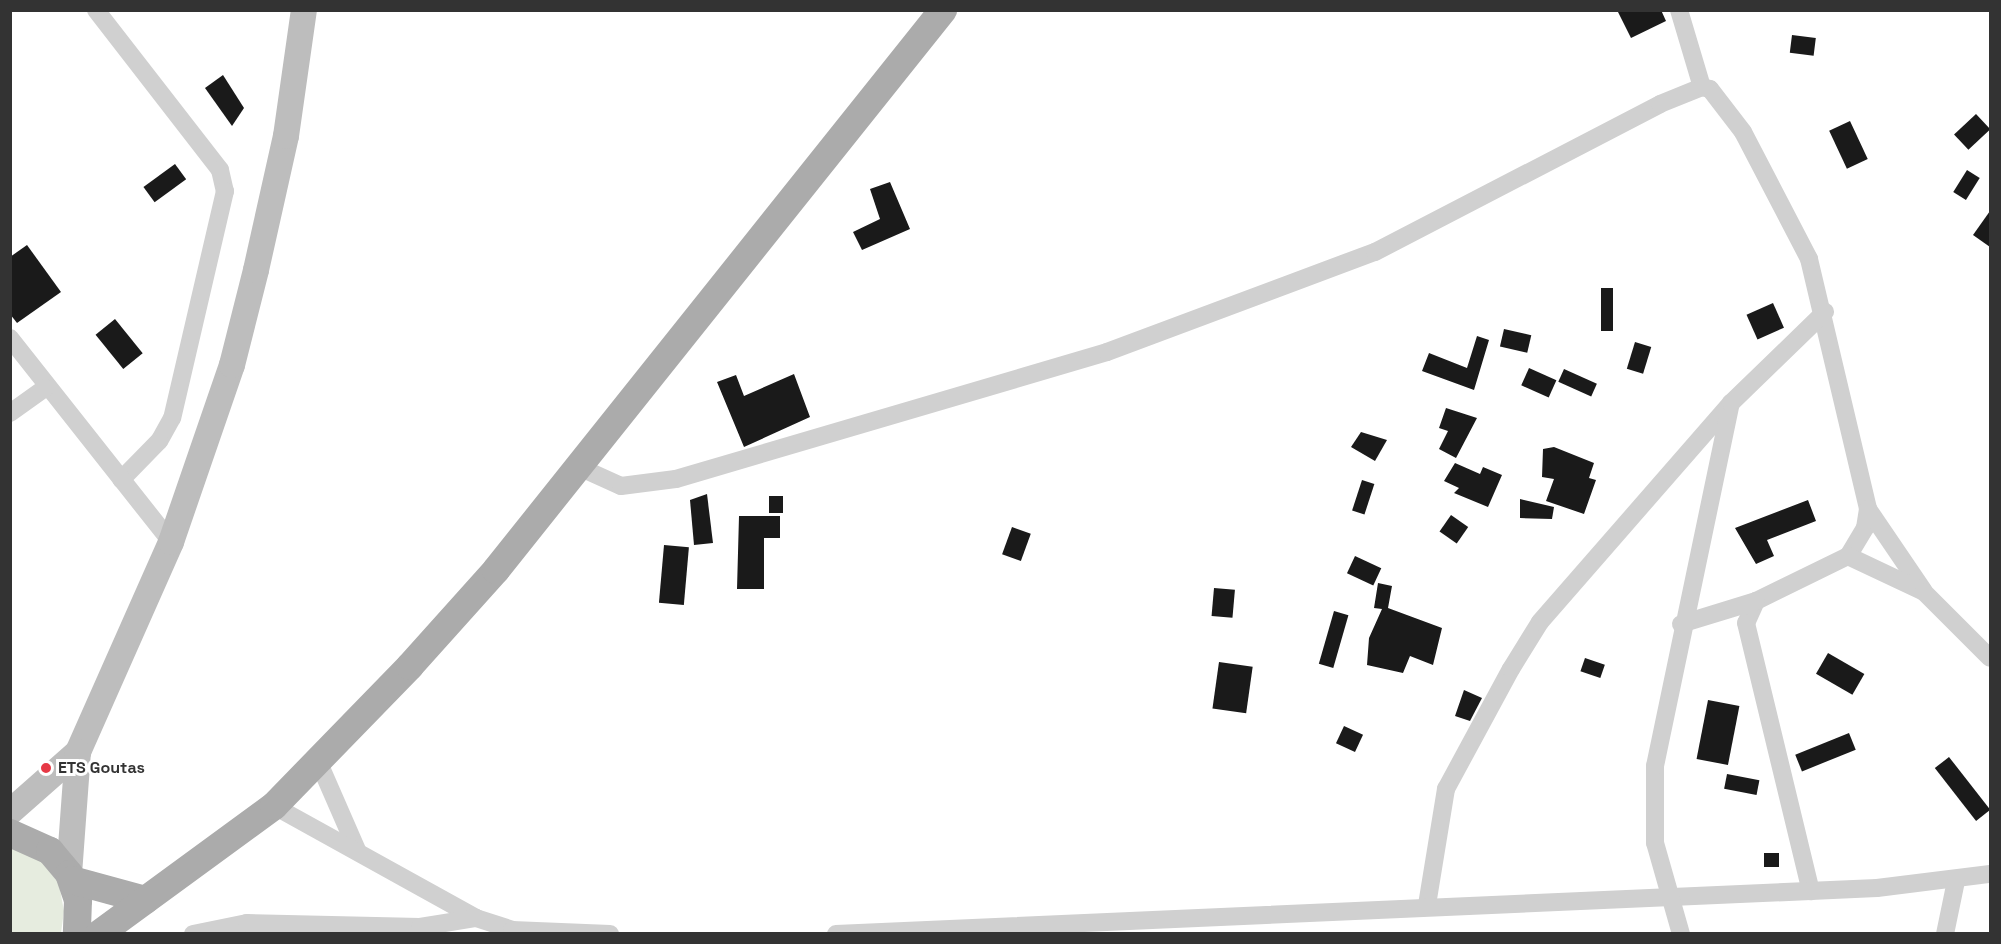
<!DOCTYPE html>
<style>
body{margin:0}
#map{position:relative;width:2001px;height:944px;overflow:hidden;background:#fff;font-family:"Space Grotesk",sans-serif}
div>[style]{position:absolute}
.green>*{inset:0;background:#e6ecdf}
.building>*{inset:0;background:#1a1a1a;transform-origin:0 0}
.street>*{height:18px;margin:-9px;padding:0 9px;transform-origin:9px;border-radius:9px;background:#d0d0d0}
.secondary>*{height:26px;margin:-13px;padding:0 13px;transform-origin:13px;border-radius:13px;background:#bdbdbd}
.primary>*{height:28px;margin:-14px;padding:0 14px;transform-origin:14px;border-radius:14px;background:#ababab}
.dots>*{width:16px;height:16px;translate:-50% -50%;box-sizing:border-box;border:3px solid #fff;border-radius:50%}
span{translate:-50% -50%;white-space:nowrap;text-align:center;line-height:1.15;-webkit-text-stroke:6px #fff;paint-order:stroke}
.poi-label{font-size:16px;color:#333;font-weight:700}
.left{translate:0 -50%;text-align:left}
.frame{position:absolute;inset:0;border:12px solid #333;pointer-events:none}
</style>
<div id="map">
<div class="green">
<div style="clip-path:polygon(10px 845px,43px 862px,59px 884px,64px 911px,61px 933px,11px 933px)"></div>
</div>
<div class="building">
<div style="clip-path:polygon(1617px 10px,1661px 10px,1666px 21px,1631px 38px)"></div>
<div style="left:1792px;top:35px;width:24px;height:18px;rotate:7deg"></div>
<div style="clip-path:polygon(223px 75px,244px 108px,232px 126px,205px 88px)"></div>
<div style="left:1976px;top:114px;width:21px;height:30px;rotate:47deg"></div>
<div style="left:1850px;top:121px;width:42px;height:23px;rotate:65deg"></div>
<div style="left:175px;top:164px;width:19px;height:39px;rotate:54deg"></div>
<div style="left:1967px;top:170px;width:15px;height:26px;rotate:32deg"></div>
<div style="clip-path:polygon(890px 182px,910px 229px,862px 250px,853px 232px,880px 219px,870px 189px)"></div>
<div style="clip-path:polygon(1990px 211px,1990px 247px,1973px 235px)"></div>
<div style="clip-path:polygon(27px 245px,61px 292px,17px 323px,10px 314px,10px 257px)"></div>
<div style="left:1601px;top:288px;width:12px;height:43px"></div>
<div style="left:1773px;top:303px;width:27px;height:29px;rotate:66deg"></div>
<div style="left:115px;top:319px;width:44px;height:25px;rotate:51deg"></div>
<div style="left:1504px;top:329px;width:28px;height:18px;rotate:13deg"></div>
<div style="clip-path:polygon(1477px 336px,1489px 340px,1474px 390px,1422px 371px,1429px 353px,1467px 368px)"></div>
<div style="left:1635px;top:342px;width:17px;height:28px;rotate:17deg"></div>
<div style="left:1529px;top:368px;width:30px;height:19px;rotate:24deg"></div>
<div style="left:1564px;top:369px;width:36px;height:14px;rotate:24deg"></div>
<div style="clip-path:polygon(794px 374px,810px 417px,744px 447px,717px 382px,736px 375px,744px 396px)"></div>
<div style="clip-path:polygon(1446px 408px,1477px 418px,1456px 458px,1439px 449px,1448px 431px,1439px 428px)"></div>
<div style="clip-path:polygon(1361px 432px,1387px 440px,1375px 461px,1351px 447px)"></div>
<div style="clip-path:polygon(1554px 447px,1594px 463px,1589px 478px,1596px 480px,1584px 514px,1546px 501px,1554px 479px,1542px 477px,1543px 449px)"></div>
<div style="clip-path:polygon(1455px 463px,1480px 474px,1483px 467px,1502px 475px,1488px 507px,1454px 493px,1459px 488px,1444px 481px)"></div>
<div style="left:1362px;top:480px;width:13px;height:32px;rotate:18deg"></div>
<div style="clip-path:polygon(707px 494px,713px 543px,694px 545px,690px 500px)"></div>
<div style="left:769px;top:496px;width:14px;height:17px"></div>
<div style="clip-path:polygon(1520px 499px,1554px 507px,1552px 519px,1520px 518px)"></div>
<div style="clip-path:polygon(1808px 500px,1816px 521px,1767px 540px,1774px 556px,1756px 564px,1735px 528px)"></div>
<div style="left:1451px;top:515px;width:21px;height:20px;rotate:35deg"></div>
<div style="clip-path:polygon(739px 516px,780px 516px,780px 538px,764px 538px,764px 589px,737px 589px)"></div>
<div style="left:1012px;top:527px;width:20px;height:29px;rotate:20deg"></div>
<div style="left:664px;top:545px;width:25px;height:58px;rotate:5deg"></div>
<div style="left:1355px;top:556px;width:29px;height:19px;rotate:25deg"></div>
<div style="clip-path:polygon(1378px 583px,1392px 586px,1388px 608px,1442px 628px,1433px 665px,1410px 656px,1403px 673px,1367px 665px,1369px 638px,1382px 609px,1374px 608px)"></div>
<div style="left:1214px;top:588px;width:21px;height:28px;rotate:5deg"></div>
<div style="left:1334px;top:611px;width:15px;height:55px;rotate:16deg"></div>
<div style="left:1828px;top:653px;width:42px;height:24px;rotate:30deg"></div>
<div style="left:1585px;top:658px;width:21px;height:14px;rotate:19deg"></div>
<div style="left:1219px;top:662px;width:34px;height:47px;rotate:8deg"></div>
<div style="clip-path:polygon(1464px 690px,1482px 698px,1470px 721px,1455px 716px)"></div>
<div style="left:1708px;top:700px;width:32px;height:60px;rotate:11deg"></div>
<div style="left:1344px;top:726px;width:21px;height:19px;rotate:25deg"></div>
<div style="left:1849px;top:733px;width:18px;height:58px;rotate:68deg"></div>
<div style="left:1949px;top:757px;width:67px;height:18px;rotate:52deg"></div>
<div style="left:1727px;top:774px;width:33px;height:15px;rotate:11deg"></div>
<div style="left:1764px;top:853px;width:15px;height:14px"></div>
</div>
<div class="street">
<div style="left:96px;top:10px;width:202px;rotate:52.2deg"></div>
<div style="left:220px;top:170px;width:22px;rotate:77deg"></div>
<div style="left:225px;top:191px;width:233px;rotate:103.1deg"></div>
<div style="left:172px;top:418px;width:26px;rotate:119deg"></div>
<div style="left:159px;top:441px;width:54px;rotate:134.3deg"></div>
<div style="left:1679px;top:10px;width:80px;rotate:73.4deg"></div>
<div style="left:10px;top:338px;width:260px;rotate:51.7deg"></div>
<div style="left:10px;top:413px;width:43px;rotate:-35.5deg"></div>
<div style="left:579px;top:467px;width:46px;rotate:24.3deg"></div>
<div style="left:621px;top:486px;width:55px;rotate:-7.3deg"></div>
<div style="left:676px;top:479px;width:449px;rotate:-16.4deg"></div>
<div style="left:1107px;top:352px;width:286px;rotate:-20.5deg"></div>
<div style="left:1375px;top:252px;width:321px;rotate:-27.4deg"></div>
<div style="left:1660px;top:104px;width:45px;rotate:-22deg"></div>
<div style="left:1702px;top:87px;width:8px;rotate:14deg"></div>
<div style="left:1710px;top:89px;width:54px;rotate:52.5deg"></div>
<div style="left:1743px;top:132px;width:143px;rotate:62.5deg"></div>
<div style="left:1809px;top:259px;width:257px;rotate:76.7deg"></div>
<div style="left:1868px;top:509px;width:19px;rotate:99deg"></div>
<div style="left:1865px;top:528px;width:33px;rotate:121deg"></div>
<div style="left:1848px;top:556px;width:102px;rotate:153.9deg"></div>
<div style="left:1756px;top:601px;width:24px;rotate:114deg"></div>
<div style="left:1746px;top:623px;width:276px;rotate:76.4deg"></div>
<div style="left:1868px;top:509px;width:98px;rotate:55.8deg"></div>
<div style="left:1848px;top:556px;width:84px;rotate:25.3deg"></div>
<div style="left:1924px;top:592px;width:93px;rotate:45deg"></div>
<div style="left:1681px;top:624px;width:78px;rotate:-17deg"></div>
<div style="left:319px;top:763px;width:95px;rotate:66.4deg"></div>
<div style="left:274px;top:806px;width:231px;rotate:29deg"></div>
<div style="left:476px;top:918px;width:38px;rotate:18deg"></div>
<div style="left:512px;top:930px;width:98px;rotate:2.3deg"></div>
<div style="left:1427px;top:905px;width:118px;rotate:-80.7deg"></div>
<div style="left:1446px;top:789px;width:136px;rotate:-61.6deg"></div>
<div style="left:1511px;top:669px;width:55px;rotate:-58.3deg"></div>
<div style="left:1540px;top:622px;width:291px;rotate:-48.9deg"></div>
<div style="left:193px;top:934px;width:55px;rotate:-11.5deg"></div>
<div style="left:247px;top:923px;width:173px;rotate:1.3deg"></div>
<div style="left:420px;top:927px;width:57px;rotate:-9.1deg"></div>
<div style="left:836px;top:934px;width:1042px;rotate:-2.53deg"></div>
<div style="left:1877px;top:888px;width:114px;rotate:-7.1deg"></div>
<div style="left:1681px;top:934px;width:95px;rotate:-105.9deg"></div>
<div style="left:1655px;top:843px;width:77px;rotate:-90deg"></div>
<div style="left:1655px;top:766px;width:371px;rotate:-78.2deg"></div>
<div style="left:1731px;top:403px;width:131px;rotate:-44.1deg"></div>
<div style="left:1945px;top:934px;width:54px;rotate:-78.3deg"></div>
</div>
<div class="secondary">
<div style="left:10px;top:812px;width:91px;rotate:-41.4deg"></div>
<div style="left:78px;top:752px;width:230px;rotate:-66.1deg"></div>
<div style="left:171px;top:542px;width:187px;rotate:-71deg"></div>
<div style="left:232px;top:365px;width:98px;rotate:-75.8deg"></div>
<div style="left:256px;top:270px;width:137px;rotate:-77.4deg"></div>
<div style="left:286px;top:136px;width:127px;rotate:-81.9deg"></div>
<div style="left:69px;top:874px;width:122px;rotate:-85.8deg"></div>
</div>
<div class="primary">
<div style="left:10px;top:833px;width:44px;rotate:24.2deg"></div>
<div style="left:50px;top:851px;width:30px;rotate:50deg"></div>
<div style="left:69px;top:874px;width:28px;rotate:71deg"></div>
<div style="left:78px;top:900px;width:34px;rotate:92deg"></div>
<div style="left:72px;top:880px;width:76px;rotate:15.3deg"></div>
<div style="left:99px;top:934px;width:217px;rotate:-36.2deg"></div>
<div style="left:274px;top:806px;width:195px;rotate:-45.8deg"></div>
<div style="left:410px;top:666px;width:129px;rotate:-48.1deg"></div>
<div style="left:496px;top:570px;width:717px;rotate:-51.4deg"></div>
</div>
<div class="dots">
<div style="left:46px;top:768px;background:#e63946"></div>
</div>
<div class="poi-label">
<span class="left" style="left:58px;top:768px">ETS Goutas</span>
</div>
<div class="frame"></div>
</div>
